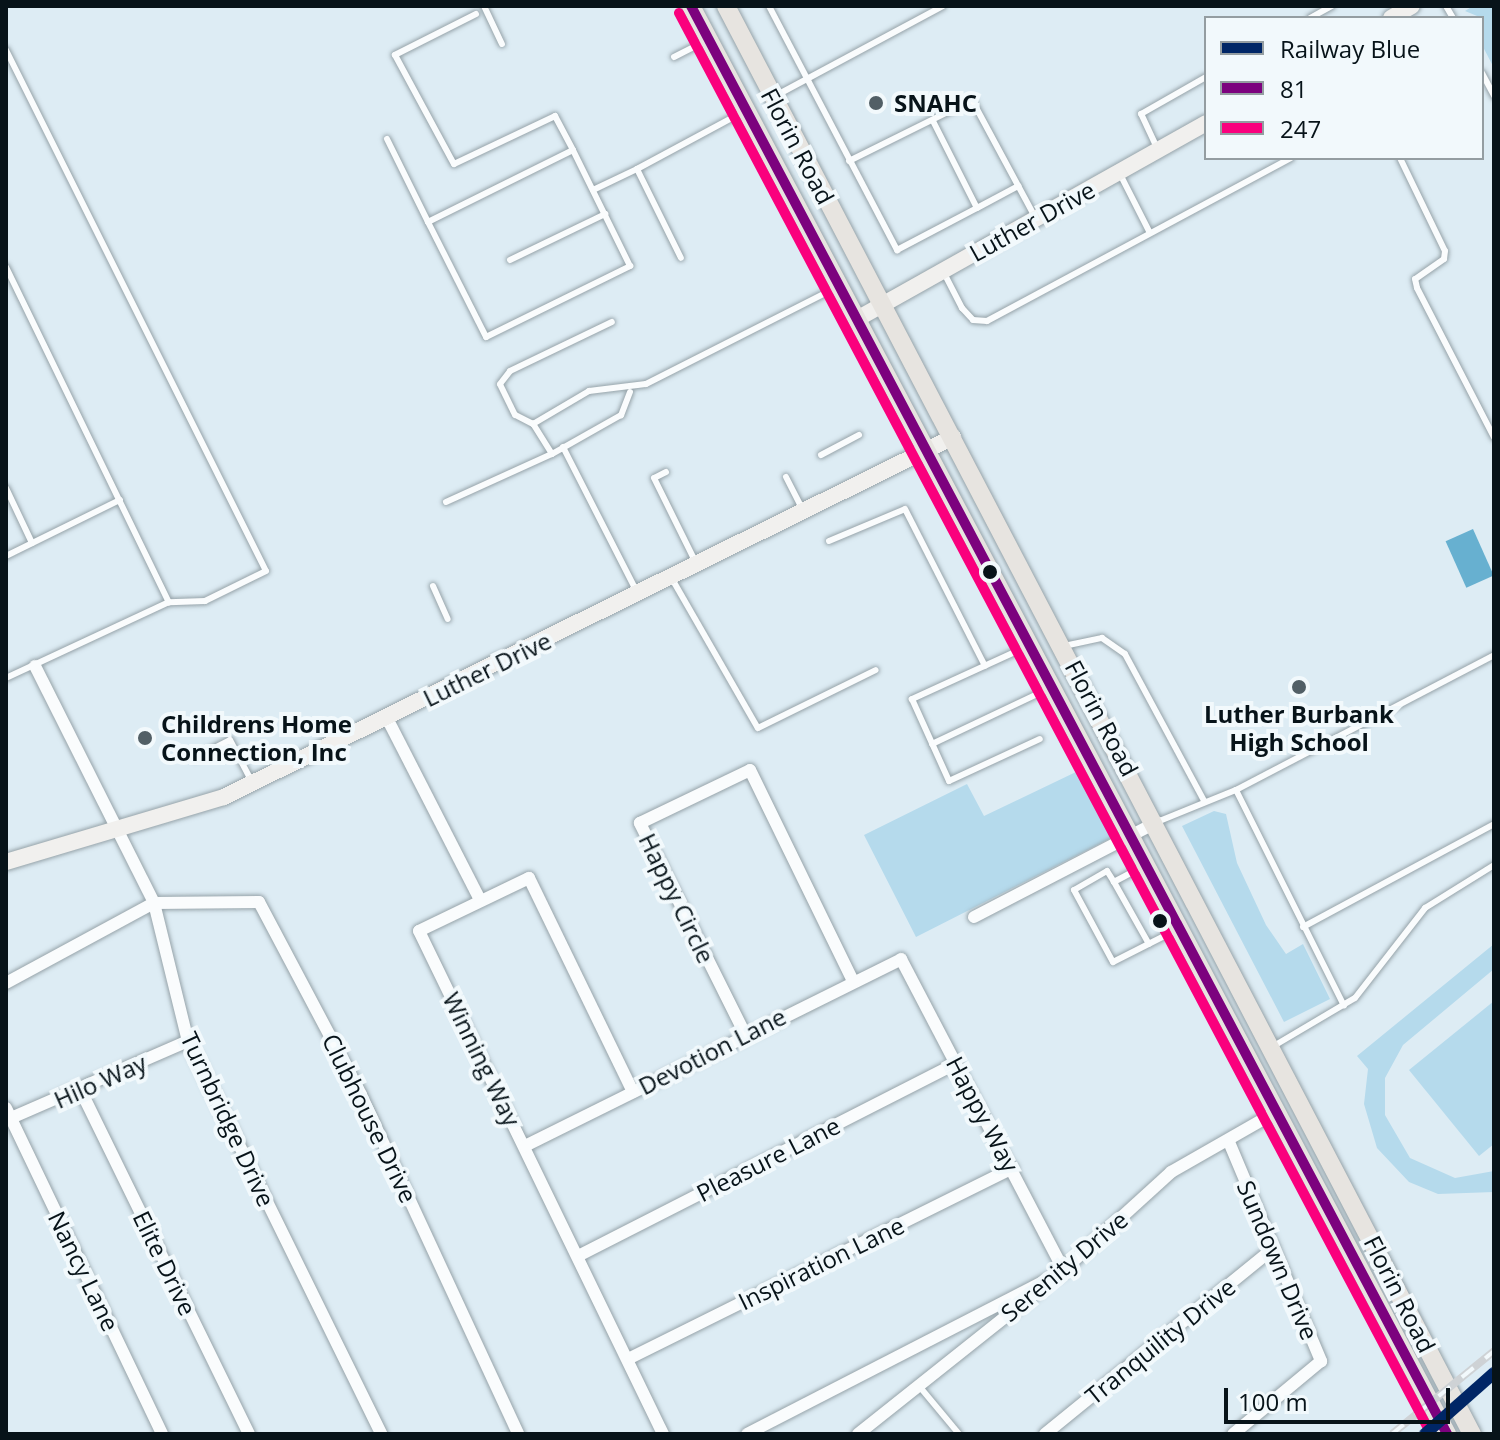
<!DOCTYPE html>
<style>
body{margin:0}
#map{position:relative;width:1500px;height:1440px;overflow:hidden;background:#ddecf4;font-family:"Open Sans",sans-serif}
div>[style]{position:absolute}
.green>*{inset:0;background:#b5daec}
.water>*{inset:0;background:#67b0d0;transform-origin:0 0}
.roads{filter:drop-shadow(0 0 2px #96a3a9) drop-shadow(0 0 2px #96a3a9)}
.lane>*{height:6px;margin:-3px;padding:0 3px;transform-origin:3px;border-radius:3px;background:#fafcfd}
.street>*{height:12px;margin:-6px;padding:0 6px;transform-origin:6px;border-radius:6px;background:#fafcfd}
.secondary>*{height:16px;margin:-8px;padding:0 8px;transform-origin:8px;border-radius:8px;background:#f1f0ee}
.primary>*{height:18px;margin:-9px;padding:0 9px;transform-origin:9px;border-radius:9px;background:#e7e4e0}
.rail>*{height:8px;margin-top:-4px;transform-origin:0;background:repeating-linear-gradient(90deg,#f2f9fc 0 15px,#ced2d5 0 30px);box-sizing:border-box;border-block:2px solid #ced2d5}
.bus-1>*{height:10px;margin:-5px;padding:0 5px;transform-origin:5px;border-radius:5px;background:#7c027e}
.bus-2>*{height:10px;margin:-5px;padding:0 5px;transform-origin:5px;border-radius:5px;background:#fa007d}
.rail-1>*{height:12px;margin:-6px;padding:0 6px;transform-origin:6px;border-radius:6px;background:#002666}
.dots>*{width:22px;height:22px;translate:-50% -50%;box-sizing:border-box;border:4px solid #f2f9fc;border-radius:50%}
span{translate:-50% -50%;white-space:nowrap;text-align:center;line-height:1.15;-webkit-text-stroke:8px #f2f9fc;paint-order:stroke}
.poi-label{font-size:24px;color:#071319;font-weight:700}
.left{translate:0 -50%;text-align:left}
.street-label{font-size:24px;color:#071319}
.frame{position:absolute;inset:0;border:8px solid #071319;pointer-events:none}
.legend{position:absolute;left:1204px;top:16px;width:280px;height:144px;box-sizing:border-box;background:#f2f9fc;border:2px solid #949da1;margin:0;padding:10px 14px;list-style:none;font-size:24px;color:#071319}
.legend li{display:flex;align-items:center;gap:16px;height:40px}
.legend b{width:40px;border:2px solid #949da1}
.scale{position:absolute;left:1224px;top:1388px;width:226px;height:36px;box-sizing:border-box;border:4px solid #071319;border-top:0;padding-left:10px;font-size:24px;line-height:28px;white-space:nowrap;color:#071319;-webkit-text-stroke:6px #f2f9fc;paint-order:stroke}
</style>
<div id="map">
<div class="green">
<div style="clip-path:polygon(1473px 6px,1494px 6px,1494px 68px,1482px 45px,1482px 18px,1465px 11px)"></div>
<div style="clip-path:polygon(1078px 771px,1113px 837px,916px 937px,864px 835px,967px 784px,984px 816px)"></div>
<div style="clip-path:polygon(1214px 811px,1226px 814px,1237px 863px,1266px 925px,1286px 954px,1303px 944px,1330px 999px,1284px 1022px,1182px 826px)"></div>
<div style="clip-path:polygon(1494px 944px,1494px 969px,1403px 1045px,1385px 1078px,1385px 1115px,1410px 1158px,1455px 1178px,1494px 1171px,1494px 1192px,1438px 1194px,1409px 1182px,1377px 1148px,1364px 1104px,1368px 1069px,1357px 1056px)"></div>
<div style="clip-path:polygon(1494px 1001px,1494px 1144px,1479px 1156px,1409px 1070px)"></div>
</div>
<div class="water">
<div style="left:1473px;top:529px;width:51px;height:30px;rotate:66deg"></div>
</div>
<div class="roads">
<div class="lane">
<div style="left:484px;top:6px;width:42px;rotate:64.7deg"></div>
<div style="left:769px;top:6px;width:276px;rotate:62.3deg"></div>
<div style="left:897px;top:250px;width:90px;rotate:-27.7deg"></div>
<div style="left:1446px;top:6px;width:14px;rotate:60deg"></div>
<div style="left:476px;top:14px;width:91px;rotate:153.2deg"></div>
<div style="left:395px;top:55px;width:124px;rotate:61.6deg"></div>
<div style="left:454px;top:164px;width:112px;rotate:-25.4deg"></div>
<div style="left:555px;top:116px;width:38px;rotate:62deg"></div>
<div style="left:573px;top:150px;width:162px;rotate:153.6deg"></div>
<div style="left:428px;top:222px;width:129px;rotate:63.2deg"></div>
<div style="left:486px;top:337px;width:161px;rotate:-26.2deg"></div>
<div style="left:630px;top:266px;width:129px;rotate:-116.2deg"></div>
<div style="left:1310px;top:18px;width:25px;rotate:-29deg"></div>
<div style="left:6px;top:50px;width:582px;rotate:63.48deg"></div>
<div style="left:266px;top:571px;width:68px;rotate:153.8deg"></div>
<div style="left:205px;top:601px;width:36px;rotate:178deg"></div>
<div style="left:169px;top:602px;width:180px;rotate:155deg"></div>
<div style="left:674px;top:57px;width:35px;rotate:-27deg"></div>
<div style="left:1482px;top:73px;width:26px;rotate:62deg"></div>
<div style="left:777px;top:95px;width:188px;rotate:-28.2deg"></div>
<div style="left:933px;top:121px;width:97px;rotate:63.2deg"></div>
<div style="left:977px;top:208px;width:47px;rotate:-28.2deg"></div>
<div style="left:387px;top:139px;width:93px;rotate:63.7deg"></div>
<div style="left:1158px;top:150px;width:40px;rotate:-115deg"></div>
<div style="left:1141px;top:114px;width:75px;rotate:-29.6deg"></div>
<div style="left:1400px;top:158px;width:103px;rotate:64.2deg"></div>
<div style="left:1445px;top:251px;width:8px;rotate:97deg"></div>
<div style="left:1444px;top:259px;width:35px;rotate:145deg"></div>
<div style="left:1415px;top:279px;width:9px;rotate:77deg"></div>
<div style="left:1417px;top:288px;width:168px;rotate:62.7deg"></div>
<div style="left:849px;top:161px;width:137px;rotate:-26.4deg"></div>
<div style="left:972px;top:100px;width:131px;rotate:61.7deg"></div>
<div style="left:637px;top:169px;width:120px;rotate:-28.3deg"></div>
<div style="left:1119px;top:172px;width:68px;rotate:63.1deg"></div>
<div style="left:593px;top:190px;width:49px;rotate:-25.5deg"></div>
<div style="left:637px;top:169px;width:99px;rotate:63.7deg"></div>
<div style="left:510px;top:260px;width:106px;rotate:-25.8deg"></div>
<div style="left:6px;top:267px;width:373px;rotate:64.1deg"></div>
<div style="left:943px;top:271px;width:42px;rotate:62.8deg"></div>
<div style="left:962px;top:308px;width:16px;rotate:47deg"></div>
<div style="left:973px;top:320px;width:14px;rotate:4deg"></div>
<div style="left:987px;top:321px;width:345px;rotate:-28.2deg"></div>
<div style="left:630px;top:392px;width:25px;rotate:111deg"></div>
<div style="left:621px;top:415px;width:79px;rotate:150.5deg"></div>
<div style="left:552px;top:454px;width:36px;rotate:-122deg"></div>
<div style="left:533px;top:424px;width:65px;rotate:-30.5deg"></div>
<div style="left:589px;top:391px;width:57px;rotate:-7deg"></div>
<div style="left:646px;top:384px;width:212px;rotate:-26.9deg"></div>
<div style="left:533px;top:424px;width:20px;rotate:-153deg"></div>
<div style="left:515px;top:415px;width:34px;rotate:-116deg"></div>
<div style="left:500px;top:384px;width:16px;rotate:-52deg"></div>
<div style="left:510px;top:371px;width:113px;rotate:-25.7deg"></div>
<div style="left:563px;top:447px;width:161px;rotate:63deg"></div>
<div style="left:821px;top:455px;width:43px;rotate:-27.8deg"></div>
<div style="left:666px;top:472px;width:13px;rotate:153deg"></div>
<div style="left:654px;top:478px;width:93px;rotate:63.7deg"></div>
<div style="left:786px;top:477px;width:37px;rotate:63deg"></div>
<div style="left:6px;top:488px;width:61px;rotate:64.7deg"></div>
<div style="left:446px;top:502px;width:116px;rotate:-24.4deg"></div>
<div style="left:829px;top:541px;width:82px;rotate:-22.8deg"></div>
<div style="left:905px;top:509px;width:176px;rotate:63deg"></div>
<div style="left:6px;top:556px;width:127px;rotate:-26.2deg"></div>
<div style="left:671px;top:577px;width:174px;rotate:60.1deg"></div>
<div style="left:758px;top:728px;width:131px;rotate:-26.2deg"></div>
<div style="left:433px;top:586px;width:36px;rotate:66deg"></div>
<div style="left:1028px;top:646px;width:128px;rotate:155.4deg"></div>
<div style="left:912px;top:699px;width:90px;rotate:65.7deg"></div>
<div style="left:949px;top:781px;width:100px;rotate:-24.8deg"></div>
<div style="left:1064px;top:646px;width:39px;rotate:-12deg"></div>
<div style="left:1102px;top:638px;width:28px;rotate:35deg"></div>
<div style="left:1125px;top:654px;width:167px;rotate:61.7deg"></div>
<div style="left:932px;top:744px;width:128px;rotate:-25.4deg"></div>
<div style="left:195px;top:758px;width:39px;rotate:-27deg"></div>
<div style="left:230px;top:740px;width:45px;rotate:62.3deg"></div>
<div style="left:1236px;top:790px;width:241px;rotate:63.4deg"></div>
<div style="left:1157px;top:822px;width:85px;rotate:-22.1deg"></div>
<div style="left:1236px;top:790px;width:291px;rotate:-27.6deg"></div>
<div style="left:1142px;top:867px;width:32px;rotate:152deg"></div>
<div style="left:1114px;top:882px;width:13px;rotate:-122deg"></div>
<div style="left:1107px;top:871px;width:38px;rotate:150deg"></div>
<div style="left:1074px;top:890px;width:82px;rotate:61.6deg"></div>
<div style="left:1113px;top:962px;width:73px;rotate:-26.9deg"></div>
<div style="left:1114px;top:882px;width:71px;rotate:60.6deg"></div>
<div style="left:1303px;top:927px;width:217px;rotate:-28.3deg"></div>
<div style="left:1272px;top:1047px;width:96px;rotate:-30.6deg"></div>
<div style="left:1355px;top:998px;width:114px;rotate:-52.1deg"></div>
<div style="left:1425px;top:908px;width:81px;rotate:-31.9deg"></div>
<div style="left:919px;top:1386px;width:62px;rotate:50.2deg"></div>
</div>
<div class="street">
<div style="left:35px;top:666px;width:265px;rotate:63.3deg"></div>
<div style="left:154px;top:903px;width:142px;rotate:76.2deg"></div>
<div style="left:188px;top:1041px;width:438px;rotate:63.8deg"></div>
<div style="left:387px;top:718px;width:204px;rotate:62.9deg"></div>
<div style="left:974px;top:917px;width:206px;rotate:-27.4deg"></div>
<div style="left:6px;top:983px;width:168px;rotate:-28.4deg"></div>
<div style="left:154px;top:903px;width:105px;rotate:-0.5deg"></div>
<div style="left:259px;top:902px;width:218px;rotate:62.1deg"></div>
<div style="left:361px;top:1095px;width:374px;rotate:65.1deg"></div>
<div style="left:745px;top:1034px;width:236px;rotate:-116.5deg"></div>
<div style="left:640px;top:823px;width:122px;rotate:-25.7deg"></div>
<div style="left:750px;top:770px;width:235px;rotate:64deg"></div>
<div style="left:81px;top:1091px;width:382px;rotate:63.9deg"></div>
<div style="left:633px;top:1092px;width:238px;rotate:-115.9deg"></div>
<div style="left:529px;top:878px;width:122px;rotate:154.3deg"></div>
<div style="left:419px;top:931px;width:559px;rotate:64.12deg"></div>
<div style="left:6px;top:1108px;width:361px;rotate:64.4deg"></div>
<div style="left:11px;top:1118px;width:193px;rotate:-23.5deg"></div>
<div style="left:1229px;top:1142px;width:238px;rotate:67.2deg"></div>
<div style="left:1321px;top:1361px;width:114px;rotate:140.3deg"></div>
<div style="left:525px;top:1146px;width:420px;rotate:-26.4deg"></div>
<div style="left:901px;top:959px;width:352px;rotate:62.4deg"></div>
<div style="left:1064px;top:1271px;width:356px;rotate:152.8deg"></div>
<div style="left:580px;top:1255px;width:421px;rotate:-27deg"></div>
<div style="left:1058px;top:1275px;width:153px;rotate:-42.3deg"></div>
<div style="left:1171px;top:1172px;width:123px;rotate:-29.7deg"></div>
<div style="left:630px;top:1358px;width:427px;rotate:-26.4deg"></div>
<div style="left:858px;top:1434px;width:233px;rotate:-38.5deg"></div>
<div style="left:1045px;top:1434px;width:295px;rotate:-39.1deg"></div>
</div>
<div class="secondary">
<div style="left:1391px;top:18px;width:24px;rotate:-30deg"></div>
<div style="left:857px;top:319px;width:400px;rotate:-29.3deg"></div>
<div style="left:6px;top:862px;width:227px;rotate:-16.6deg"></div>
<div style="left:224px;top:797px;width:813px;rotate:-26.28deg"></div>
</div>
<div class="primary">
<div style="left:691px;top:6px;width:1616px;rotate:62.1deg"></div>
<div style="left:726px;top:6px;width:1611px;rotate:62.42deg"></div>
</div>
</div>
<div class="rail">
<div style="left:1392px;top:1434px;width:132px;rotate:-39.1deg"></div>
</div>
<div class="bus-1">
<div style="left:691px;top:6px;width:1616px;rotate:62.1deg"></div>
</div>
<div class="bus-2">
<div style="left:679px;top:13px;width:1608px;rotate:62.11deg"></div>
</div>
<div class="rail-1">
<div style="left:1425px;top:1434px;width:92px;rotate:-41.5deg"></div>
</div>
<div class="dots">
<div style="left:876px;top:103px;background:#525f66"></div>
<div style="left:990px;top:572px;background:#071319"></div>
<div style="left:1299px;top:687px;background:#525f66"></div>
<div style="left:145px;top:738px;background:#525f66"></div>
<div style="left:1160px;top:921px;background:#071319"></div>
</div>
<div class="poi-label">
<span class="left" style="left:894px;top:103px">SNAHC</span>
<span style="left:1299px;top:728px">Luther Burbank<br>High School</span>
<span class="left" style="left:161px;top:738px">Childrens Home<br>Connection, Inc</span>
</div>
<div class="street-label">
<span style="left:798px;top:146px;rotate:62deg">Florin Road</span>
<span style="left:1032px;top:221px;rotate:-29deg">Luther Drive</span>
<span style="left:487px;top:669px;rotate:-26deg">Luther Drive</span>
<span style="left:1102px;top:718px;rotate:62deg">Florin Road</span>
<span style="left:677px;top:898px;rotate:64deg">Happy Circle</span>
<span style="left:712px;top:1051px;rotate:-27deg">Devotion Lane</span>
<span style="left:482px;top:1059px;rotate:64deg">Winning Way</span>
<span style="left:100px;top:1081px;rotate:-24deg">Hilo Way</span>
<span style="left:983px;top:1114px;rotate:62deg">Happy Way</span>
<span style="left:370px;top:1118px;rotate:64deg">Clubhouse Drive</span>
<span style="left:228px;top:1119px;rotate:65deg">Turnbridge Drive</span>
<span style="left:768px;top:1159px;rotate:-27deg">Pleasure Lane</span>
<span style="left:1278px;top:1260px;rotate:67deg">Sundown Drive</span>
<span style="left:165px;top:1263px;rotate:64deg">Elite Drive</span>
<span style="left:821px;top:1263px;rotate:-26deg">Inspiration Lane</span>
<span style="left:1064px;top:1266px;rotate:-40deg">Serenity Drive</span>
<span style="left:84px;top:1271px;rotate:64deg">Nancy Lane</span>
<span style="left:1400px;top:1294px;rotate:63deg">Florin Road</span>
<span style="left:1160px;top:1341px;rotate:-39deg">Tranquility Drive</span>
</div>
<div class="frame"></div>
<ul class="legend">
<li><b style="height:10px;background:#002666"></b>Railway Blue</li>
<li><b style="height:10px;background:#7c027e"></b>81</li>
<li><b style="height:10px;background:#fa007d"></b>247</li>
</ul>
<div class="scale">100 m</div>
</div>
